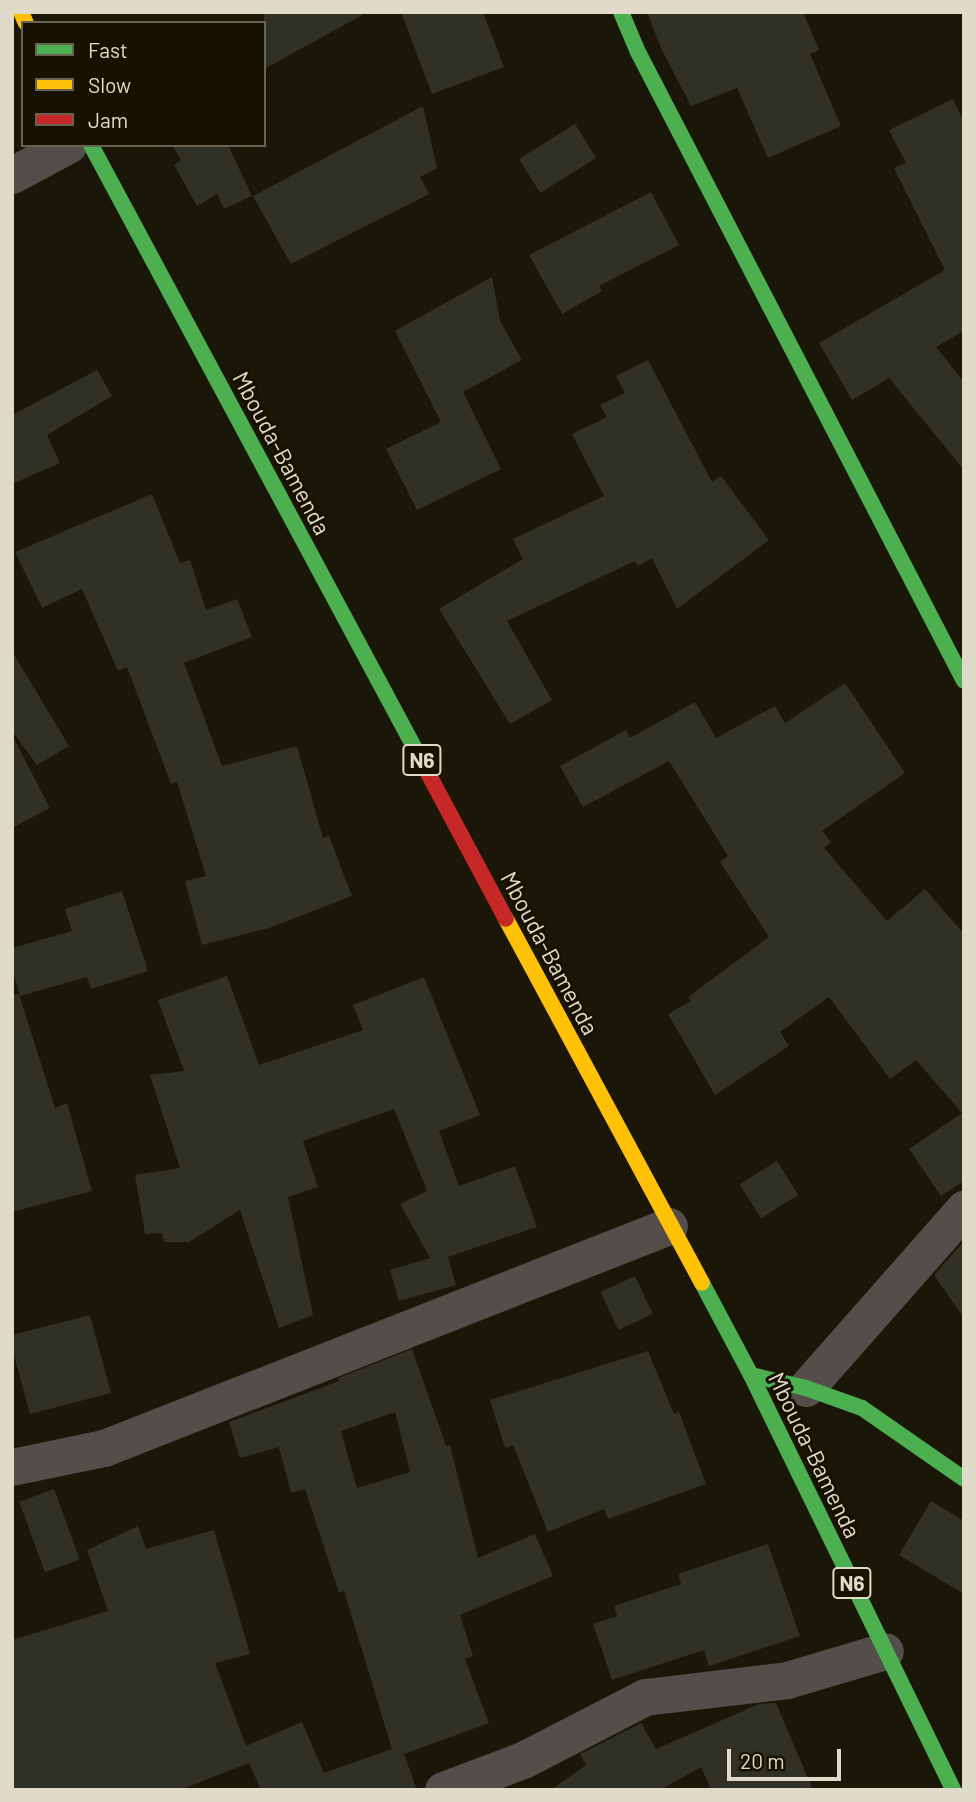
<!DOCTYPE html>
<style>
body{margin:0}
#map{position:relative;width:976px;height:1802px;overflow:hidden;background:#1a1608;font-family:Barlow,sans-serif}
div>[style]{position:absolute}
.building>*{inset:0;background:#303124;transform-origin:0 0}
.street>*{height:37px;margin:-18.5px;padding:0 18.5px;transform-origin:18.5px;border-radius:18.5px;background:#534e4a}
.fast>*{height:16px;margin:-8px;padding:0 8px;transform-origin:8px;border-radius:8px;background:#4caf50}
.slow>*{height:16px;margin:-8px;padding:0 8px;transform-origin:8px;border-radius:8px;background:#ffc107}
.jam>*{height:16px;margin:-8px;padding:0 8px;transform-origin:8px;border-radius:8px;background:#c62828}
span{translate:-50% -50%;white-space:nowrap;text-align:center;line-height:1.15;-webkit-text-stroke:6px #181100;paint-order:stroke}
.shield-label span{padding:2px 5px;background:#181100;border:2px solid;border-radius:5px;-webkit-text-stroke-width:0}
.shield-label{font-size:21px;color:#e0dbc9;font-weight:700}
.street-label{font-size:23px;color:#e0dbc9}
.frame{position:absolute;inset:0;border:14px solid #e0dbc9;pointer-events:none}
.legend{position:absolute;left:21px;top:21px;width:245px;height:126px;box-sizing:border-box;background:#181100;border:2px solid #686250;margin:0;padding:9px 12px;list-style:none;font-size:21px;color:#e0dbc9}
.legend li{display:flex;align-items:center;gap:14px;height:35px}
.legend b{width:35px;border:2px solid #686250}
.scale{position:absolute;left:727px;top:1749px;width:114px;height:32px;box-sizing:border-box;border:4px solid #e0dbc9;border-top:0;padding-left:9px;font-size:21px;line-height:24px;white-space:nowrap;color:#e0dbc9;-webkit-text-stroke:5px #181100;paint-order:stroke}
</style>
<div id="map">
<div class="building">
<div style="clip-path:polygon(264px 12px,368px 12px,264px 69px)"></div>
<div style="clip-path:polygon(401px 12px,483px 12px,504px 67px,432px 94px)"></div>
<div style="clip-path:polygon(647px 12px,803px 12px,819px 50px,810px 54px,841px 126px,768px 158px,737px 88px,691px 106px,661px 48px)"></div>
<div style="clip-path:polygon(953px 99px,964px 121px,964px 331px,936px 347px,964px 382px,964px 470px,889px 378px,852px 400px,819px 343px,945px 270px,894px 168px,906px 163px,889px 130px)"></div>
<div style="clip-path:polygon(423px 106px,437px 168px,420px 177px,429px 194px,291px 264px,253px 196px)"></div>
<div style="left:575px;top:124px;width:40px;height:66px;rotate:58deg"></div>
<div style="clip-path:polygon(172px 145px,228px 145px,252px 196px,224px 209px,217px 194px,197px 206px,174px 165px,181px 160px)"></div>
<div style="clip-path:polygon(651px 192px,679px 245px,599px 286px,602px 291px,562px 314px,529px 255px)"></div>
<div style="clip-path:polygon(492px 277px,500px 321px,522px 360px,463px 392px,501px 469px,417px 510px,386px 449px,441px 422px,395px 331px)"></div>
<div style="clip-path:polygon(648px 360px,712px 482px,721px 476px,769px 540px,677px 609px,652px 558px,638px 566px,635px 561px,507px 621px,552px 700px,510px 724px,439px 609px,523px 559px,513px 539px,604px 496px,572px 434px,607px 417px,600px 405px,625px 393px,616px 376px)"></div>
<div style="clip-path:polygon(97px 370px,112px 396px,47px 435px,60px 463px,12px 484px,12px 415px)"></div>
<div style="clip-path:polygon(152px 494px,180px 563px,190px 560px,206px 610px,237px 599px,252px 637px,184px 663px,222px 766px,297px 746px,323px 838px,329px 836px,352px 896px,269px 928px,202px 945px,185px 881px,206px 876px,177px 782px,171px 784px,127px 667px,118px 671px,82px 589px,42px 608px,15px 552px)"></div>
<div style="clip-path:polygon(12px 651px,69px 746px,37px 765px,12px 731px)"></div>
<div style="clip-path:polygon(845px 683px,905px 773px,822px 831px,831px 842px,824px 848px,887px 921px,925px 889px,964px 934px,964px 1181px,941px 1196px,909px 1149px,962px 1113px,916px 1060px,890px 1079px,829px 997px,780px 1032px,789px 1046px,715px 1095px,668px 1014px,691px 1001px,688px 997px,769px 937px,720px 862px,728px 856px,669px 761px,583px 807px,560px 766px,626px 730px,630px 738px,695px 702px,716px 738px,775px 706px,785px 723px)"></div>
<div style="clip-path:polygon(12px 735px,50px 808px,12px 828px)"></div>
<div style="clip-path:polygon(122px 891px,148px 971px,91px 989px,87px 977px,20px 996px,12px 969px,12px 948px,72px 931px,65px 909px)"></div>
<div style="clip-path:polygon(227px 976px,259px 1065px,363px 1030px,353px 1005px,424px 977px,480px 1115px,439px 1131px,459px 1186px,515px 1166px,537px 1227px,448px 1257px,456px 1285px,399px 1301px,390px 1270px,430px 1258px,400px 1204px,427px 1191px,394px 1109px,303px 1141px,318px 1187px,288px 1197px,313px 1315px,279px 1328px,240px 1210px,189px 1242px,164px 1242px,162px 1233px,145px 1234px,135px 1175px,180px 1168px,150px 1075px,184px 1071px,158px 1000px)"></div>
<div style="clip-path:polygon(19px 994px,55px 1108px,67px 1103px,92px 1191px,12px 1212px,12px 995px)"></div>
<div style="left:777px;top:1161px;width:40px;height:44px;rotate:58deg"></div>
<div style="clip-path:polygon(964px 1241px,964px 1318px,934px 1275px)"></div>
<div style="left:635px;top:1276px;width:42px;height:38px;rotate:65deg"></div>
<div style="clip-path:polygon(90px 1315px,111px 1393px,30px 1414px,12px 1348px,12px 1335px)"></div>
<div style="clip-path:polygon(evenodd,412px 1349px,446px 1446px,450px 1445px,478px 1558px,535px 1534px,553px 1576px,460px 1615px,473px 1656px,465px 1659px,489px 1723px,404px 1754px,417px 1790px,261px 1790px,249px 1763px,180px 1790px,12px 1790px,12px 1640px,108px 1611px,87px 1550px,138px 1526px,146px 1549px,214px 1530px,250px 1654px,215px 1663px,246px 1746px,302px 1722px,324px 1773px,392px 1749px,344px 1591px,339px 1593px,305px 1489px,291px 1493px,279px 1447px,240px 1458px,229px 1422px,339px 1381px,338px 1378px,412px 1349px,395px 1412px,410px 1472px,357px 1488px,341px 1431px,395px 1412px)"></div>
<div style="clip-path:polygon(648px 1351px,674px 1414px,679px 1412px,706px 1484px,608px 1519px,604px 1509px,548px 1532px,513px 1445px,505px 1448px,490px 1400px)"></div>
<div style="left:54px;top:1489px;width:75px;height:37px;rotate:70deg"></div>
<div style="clip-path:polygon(931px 1501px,964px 1521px,964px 1594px,899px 1555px)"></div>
<div style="clip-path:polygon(768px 1544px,800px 1636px,709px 1666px,704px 1650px,612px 1680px,593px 1624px,617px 1616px,614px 1606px,681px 1584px,678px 1574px)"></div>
<div style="clip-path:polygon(776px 1703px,813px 1790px,711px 1790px,701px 1767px,660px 1790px,551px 1790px,586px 1765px,580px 1754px,641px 1723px,656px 1749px,759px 1704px)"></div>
</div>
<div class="street">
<div style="left:12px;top:175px;width:64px;rotate:-28.2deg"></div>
<div style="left:806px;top:1388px;width:239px;rotate:-48.6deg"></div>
<div style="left:12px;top:1467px;width:94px;rotate:-11.7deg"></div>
<div style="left:104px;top:1448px;width:607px;rotate:-21.45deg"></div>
<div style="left:443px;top:1790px;width:85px;rotate:-20.6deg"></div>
<div style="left:523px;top:1760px;width:137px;rotate:-27.3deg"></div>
<div style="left:645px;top:1697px;width:143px;rotate:-6.8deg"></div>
<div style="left:787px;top:1680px;width:102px;rotate:-16.5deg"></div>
</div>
<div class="fast">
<div style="left:621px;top:12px;width:43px;rotate:67deg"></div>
<div style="left:638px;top:52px;width:708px;rotate:62.6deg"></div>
<div style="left:91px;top:145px;width:698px;rotate:61.78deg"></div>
<div style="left:702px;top:1283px;width:104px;rotate:62deg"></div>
<div style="left:751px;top:1375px;width:462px;rotate:64deg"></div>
<div style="left:751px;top:1375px;width:57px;rotate:13.3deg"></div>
<div style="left:806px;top:1388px;width:59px;rotate:19.7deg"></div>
<div style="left:862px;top:1408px;width:124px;rotate:34.8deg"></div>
</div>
<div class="slow">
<div style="left:21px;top:12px;width:12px;rotate:66deg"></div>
<div style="left:506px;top:919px;width:413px;rotate:61.7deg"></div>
</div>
<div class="jam">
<div style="left:421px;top:760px;width:180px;rotate:61.9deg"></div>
</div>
<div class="shield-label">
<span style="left:422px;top:760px">N6</span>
<span style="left:852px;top:1583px">N6</span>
</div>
<div class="street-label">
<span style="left:282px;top:453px;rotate:62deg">Mbouda-Bamenda</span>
<span style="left:550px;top:953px;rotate:62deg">Mbouda-Bamenda</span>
<span style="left:815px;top:1455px;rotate:64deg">Mbouda-Bamenda</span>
</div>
<div class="frame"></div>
<ul class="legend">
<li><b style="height:9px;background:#4caf50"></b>Fast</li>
<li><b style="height:9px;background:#ffc107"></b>Slow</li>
<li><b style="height:9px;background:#c62828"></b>Jam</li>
</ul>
<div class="scale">20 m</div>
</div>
